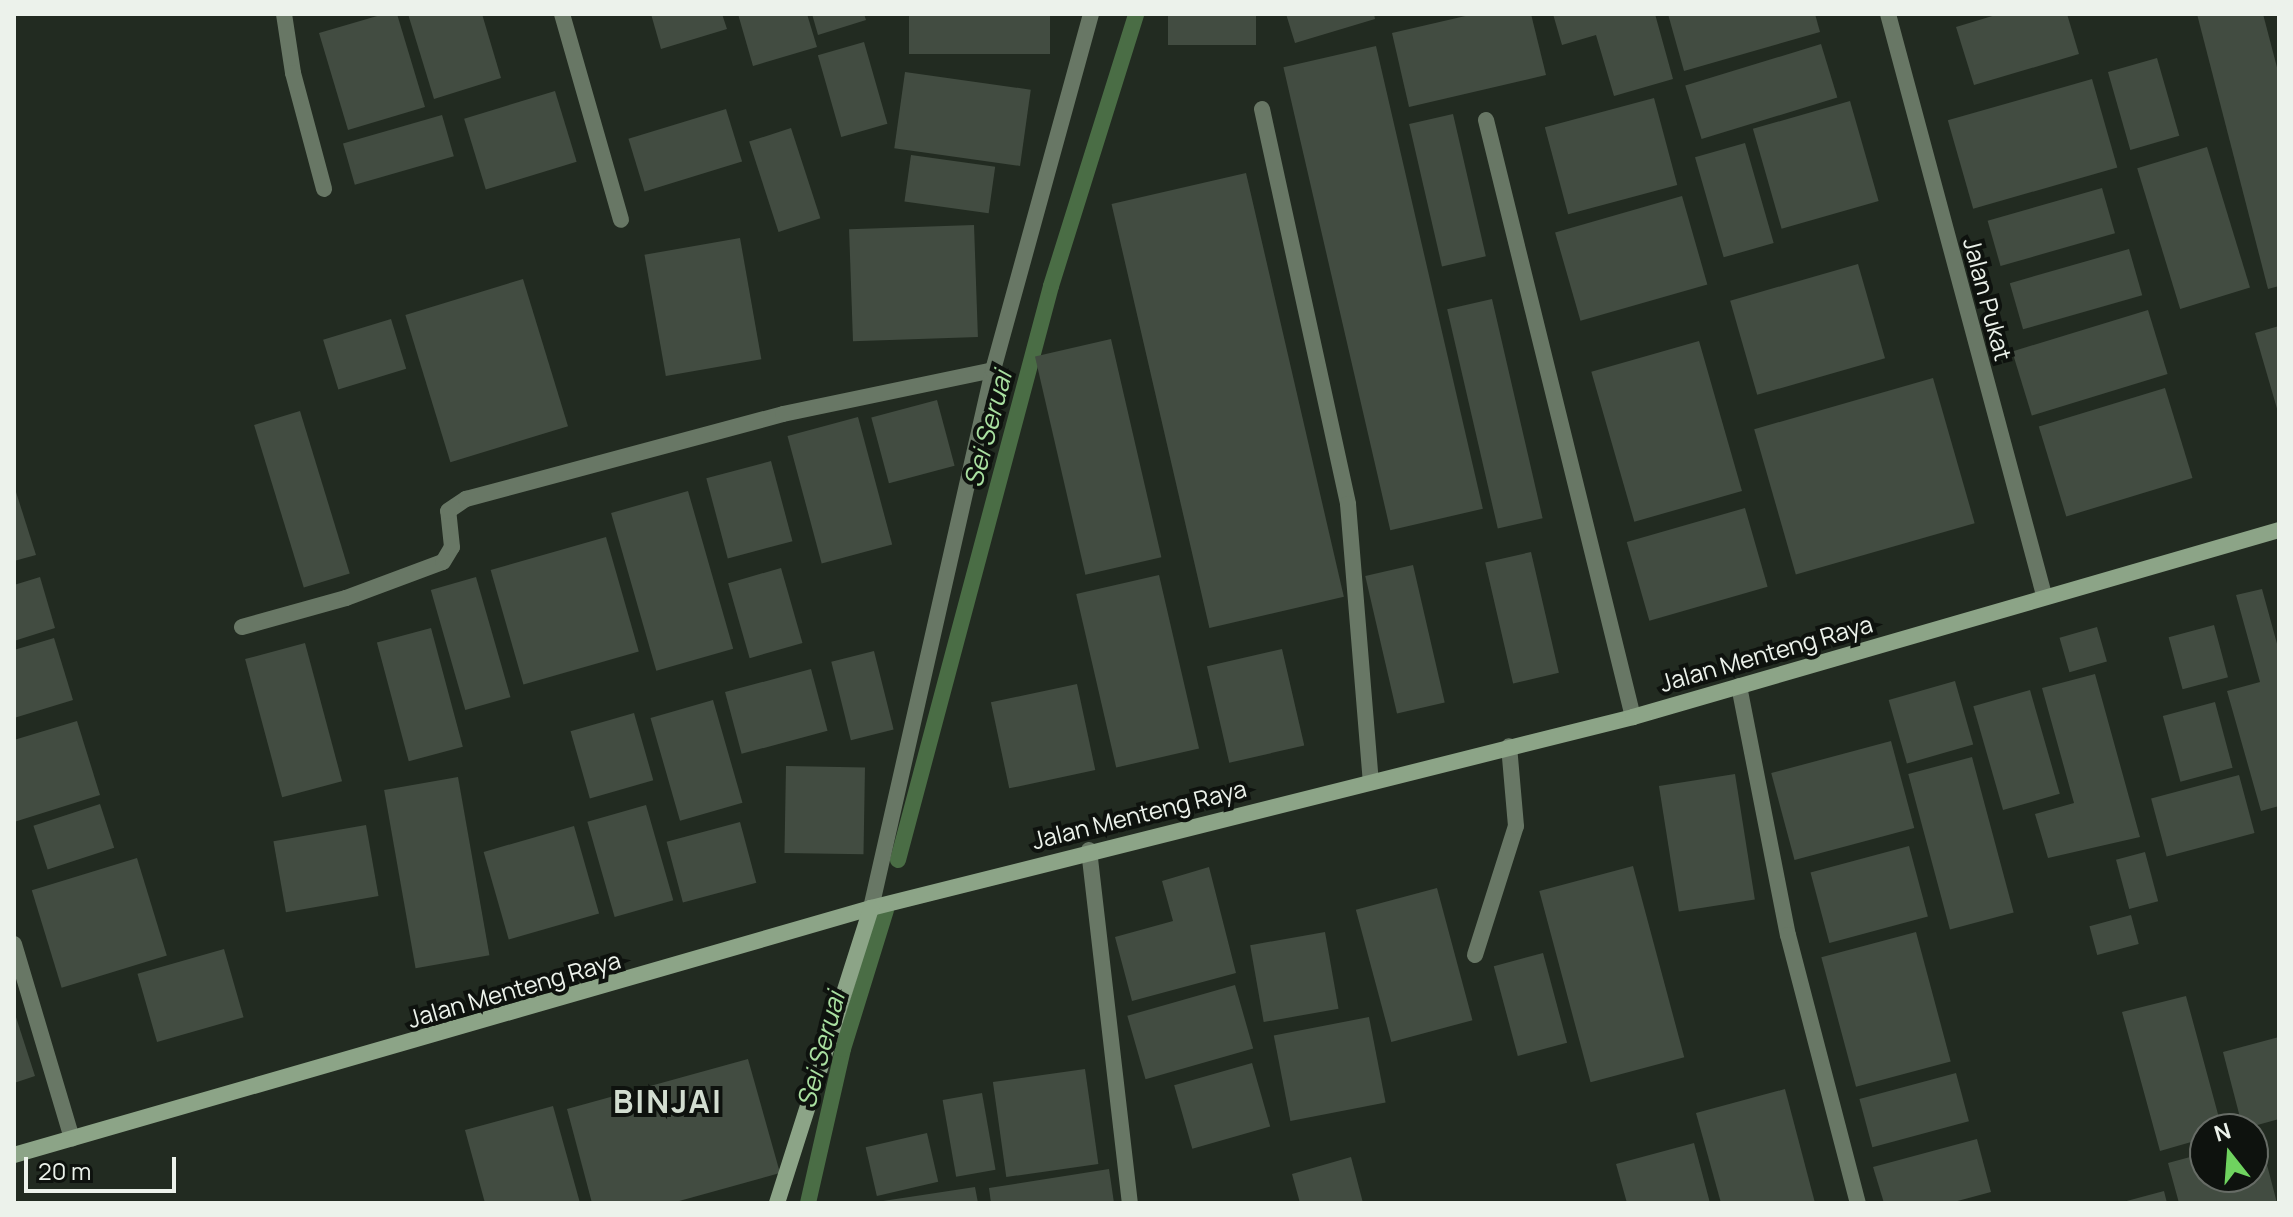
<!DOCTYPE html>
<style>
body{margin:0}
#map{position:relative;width:2293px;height:1217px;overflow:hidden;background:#222b21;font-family:Manrope,sans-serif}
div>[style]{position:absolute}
.stream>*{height:16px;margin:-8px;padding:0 8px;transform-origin:8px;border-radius:8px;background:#4a6d45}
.building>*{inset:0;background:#424c41;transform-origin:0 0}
.lane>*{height:16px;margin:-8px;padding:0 8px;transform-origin:8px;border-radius:8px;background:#687765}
.street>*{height:16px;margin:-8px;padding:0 8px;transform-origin:8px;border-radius:8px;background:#687765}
.secondary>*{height:16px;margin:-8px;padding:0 8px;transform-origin:8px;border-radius:8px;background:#8ca487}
span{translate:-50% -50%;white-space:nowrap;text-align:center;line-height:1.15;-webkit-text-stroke:8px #0e120e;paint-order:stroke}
.street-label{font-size:24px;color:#ecf2eb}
.water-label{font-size:26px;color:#aae1a1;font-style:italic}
.district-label{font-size:32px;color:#d2ddd0;font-weight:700;letter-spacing:2px}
.frame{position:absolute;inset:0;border:16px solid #ecf2eb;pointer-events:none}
.north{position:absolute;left:2189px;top:1113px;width:80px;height:80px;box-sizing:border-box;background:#0e120e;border:2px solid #676c66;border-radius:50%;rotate:343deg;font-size:22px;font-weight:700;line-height:32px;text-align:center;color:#ecf2eb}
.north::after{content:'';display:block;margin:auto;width:28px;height:36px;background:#6fd35f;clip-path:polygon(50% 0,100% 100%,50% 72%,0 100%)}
.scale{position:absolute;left:24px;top:1157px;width:152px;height:36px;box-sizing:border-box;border:4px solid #ecf2eb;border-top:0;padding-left:10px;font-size:24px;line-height:28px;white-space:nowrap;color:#ecf2eb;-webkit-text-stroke:6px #0e120e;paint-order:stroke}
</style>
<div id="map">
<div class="stream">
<div style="left:898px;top:860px;width:594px;rotate:-75.07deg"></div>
<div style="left:1051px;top:286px;width:285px;rotate:-72.6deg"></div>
<div style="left:808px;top:1203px;width:158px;rotate:-77.2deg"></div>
<div style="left:843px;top:1049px;width:145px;rotate:-72.8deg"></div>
</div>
<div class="building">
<div style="clip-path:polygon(384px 14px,397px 14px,425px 107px,348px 130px,319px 33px)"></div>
<div style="clip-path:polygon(408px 14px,482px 14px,501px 78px,434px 99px)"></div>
<div style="clip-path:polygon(651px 14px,722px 14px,727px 29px,661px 49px)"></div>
<div style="clip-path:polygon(738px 14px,807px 14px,817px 47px,753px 66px)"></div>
<div style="clip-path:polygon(812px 14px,864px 14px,866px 20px,818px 35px)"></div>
<div style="left:909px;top:14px;width:141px;height:40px"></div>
<div style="left:1168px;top:14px;width:88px;height:31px"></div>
<div style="clip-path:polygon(1286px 14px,1374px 14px,1375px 19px,1295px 43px)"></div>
<div style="clip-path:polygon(1474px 14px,1531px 14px,1546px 75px,1409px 107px,1392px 33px)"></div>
<div style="clip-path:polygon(1553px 14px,1655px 14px,1673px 79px,1614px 96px,1596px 35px,1562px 45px)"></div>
<div style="clip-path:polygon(1668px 14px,1815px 14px,1820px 32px,1684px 71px)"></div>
<div style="clip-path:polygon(1999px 14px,2067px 14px,2079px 54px,1974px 85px,1956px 27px)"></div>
<div style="clip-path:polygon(2197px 14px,2263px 14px,2279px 75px,2279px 286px,2268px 289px)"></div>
<div style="left:864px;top:42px;width:85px;height:48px;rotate:74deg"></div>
<div style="left:1821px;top:44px;width:56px;height:142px;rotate:73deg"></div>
<div style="left:1376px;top:46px;width:475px;height:95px;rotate:77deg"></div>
<div style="left:2157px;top:58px;width:81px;height:51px;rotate:74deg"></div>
<div style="left:905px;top:72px;width:127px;height:77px;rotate:8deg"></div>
<div style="left:2092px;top:79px;width:92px;height:150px;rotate:74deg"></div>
<div style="left:555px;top:91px;width:74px;height:95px;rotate:73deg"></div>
<div style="left:1654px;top:98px;width:90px;height:113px;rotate:75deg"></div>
<div style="left:1850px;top:101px;width:104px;height:101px;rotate:74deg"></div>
<div style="left:726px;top:109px;width:55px;height:102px;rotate:73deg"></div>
<div style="left:1453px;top:114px;width:146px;height:45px;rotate:77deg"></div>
<div style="left:442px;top:115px;width:43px;height:103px;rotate:74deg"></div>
<div style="left:791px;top:128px;width:95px;height:44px;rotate:72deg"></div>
<div style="left:1745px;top:143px;width:104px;height:52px;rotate:74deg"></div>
<div style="left:2207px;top:147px;width:147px;height:73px;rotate:73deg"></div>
<div style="left:911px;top:155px;width:85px;height:47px;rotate:8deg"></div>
<div style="left:1246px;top:173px;width:435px;height:138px;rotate:77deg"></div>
<div style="left:2102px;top:188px;width:47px;height:119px;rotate:74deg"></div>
<div style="left:1682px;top:196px;width:92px;height:132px;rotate:74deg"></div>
<div style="left:974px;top:225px;width:112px;height:125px;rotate:88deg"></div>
<div style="left:740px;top:238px;width:123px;height:97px;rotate:80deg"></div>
<div style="left:2129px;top:249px;width:48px;height:124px;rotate:74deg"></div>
<div style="left:1858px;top:264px;width:98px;height:133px;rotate:74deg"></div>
<div style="left:523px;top:279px;width:154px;height:123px;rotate:73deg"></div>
<div style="left:1492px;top:299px;width:225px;height:46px;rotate:77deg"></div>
<div style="left:2148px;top:310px;width:67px;height:142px;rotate:73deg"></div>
<div style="left:391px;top:319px;width:52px;height:71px;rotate:73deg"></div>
<div style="clip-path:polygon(2279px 326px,2279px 411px,2278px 412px,2255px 333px)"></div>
<div style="left:1111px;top:339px;width:224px;height:78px;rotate:77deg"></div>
<div style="left:1699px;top:341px;width:156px;height:112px;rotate:74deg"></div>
<div style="left:1933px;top:378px;width:151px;height:186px;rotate:74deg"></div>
<div style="left:2165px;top:388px;width:94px;height:132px;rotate:73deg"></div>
<div style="left:937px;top:400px;width:68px;height:68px;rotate:75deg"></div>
<div style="left:300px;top:411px;width:170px;height:48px;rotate:73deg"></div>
<div style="left:858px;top:417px;width:132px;height:73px;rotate:75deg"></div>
<div style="left:771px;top:461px;width:83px;height:67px;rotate:75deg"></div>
<div style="left:688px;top:491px;width:164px;height:80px;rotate:74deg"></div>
<div style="clip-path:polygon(16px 492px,36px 555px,14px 561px,14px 493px)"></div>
<div style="left:1745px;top:508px;width:82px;height:123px;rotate:74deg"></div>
<div style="left:606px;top:537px;width:119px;height:120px;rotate:74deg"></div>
<div style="left:1531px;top:552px;width:124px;height:47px;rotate:77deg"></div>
<div style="left:1413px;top:565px;width:141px;height:49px;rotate:77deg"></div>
<div style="left:781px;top:568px;width:78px;height:55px;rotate:74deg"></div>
<div style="left:1159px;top:575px;width:178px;height:85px;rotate:77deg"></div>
<div style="clip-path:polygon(40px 577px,55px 628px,14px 641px,14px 585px)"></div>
<div style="left:476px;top:577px;width:125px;height:47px;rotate:74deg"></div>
<div style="clip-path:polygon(2262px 589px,2279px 651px,2279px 806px,2261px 811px,2227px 691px,2260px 682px,2236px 595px)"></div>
<div style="left:2214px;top:625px;width:54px;height:47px;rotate:75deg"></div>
<div style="left:2097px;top:627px;width:36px;height:39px;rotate:74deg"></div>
<div style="left:431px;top:628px;width:123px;height:56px;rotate:75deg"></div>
<div style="clip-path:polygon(54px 638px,73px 700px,14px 718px,14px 650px)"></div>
<div style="left:305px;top:643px;width:143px;height:62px;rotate:75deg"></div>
<div style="left:1282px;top:649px;width:99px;height:77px;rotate:77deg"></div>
<div style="left:874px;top:651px;width:81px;height:44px;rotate:76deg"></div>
<div style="left:811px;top:669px;width:64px;height:89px;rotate:75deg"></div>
<div style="clip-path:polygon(2095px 674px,2140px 837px,2048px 858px,2035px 814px,2074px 803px,2042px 688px)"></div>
<div style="left:1955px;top:681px;width:66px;height:69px;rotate:74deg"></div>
<div style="left:1077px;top:684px;width:88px;height:88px;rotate:78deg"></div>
<div style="left:2030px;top:690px;width:108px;height:59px;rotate:74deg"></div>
<div style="left:713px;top:700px;width:107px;height:65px;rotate:74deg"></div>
<div style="left:2215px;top:702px;width:68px;height:54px;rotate:75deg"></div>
<div style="left:634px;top:713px;width:70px;height:66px;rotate:74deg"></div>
<div style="clip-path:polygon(77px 721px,100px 795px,14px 822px,14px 740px)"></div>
<div style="left:1891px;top:741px;width:90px;height:124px;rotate:75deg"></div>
<div style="left:1972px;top:757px;width:161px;height:66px;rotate:75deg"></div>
<div style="left:786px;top:766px;width:79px;height:87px;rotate:1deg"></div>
<div style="left:1735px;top:774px;width:127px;height:77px;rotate:81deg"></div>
<div style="left:2239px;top:775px;width:60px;height:91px;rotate:75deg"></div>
<div style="left:458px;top:777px;width:181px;height:75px;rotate:80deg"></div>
<div style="left:100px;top:804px;width:46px;height:70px;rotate:72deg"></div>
<div style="left:646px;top:805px;width:99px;height:61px;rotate:74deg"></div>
<div style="left:740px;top:822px;width:63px;height:76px;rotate:75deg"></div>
<div style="left:366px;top:825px;width:72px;height:94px;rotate:80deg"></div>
<div style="left:574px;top:826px;width:91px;height:94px;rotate:74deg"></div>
<div style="left:1909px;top:846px;width:73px;height:102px;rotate:75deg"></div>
<div style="left:2145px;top:852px;width:51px;height:30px;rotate:75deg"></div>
<div style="left:137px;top:858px;width:102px;height:110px;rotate:73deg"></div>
<div style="left:1633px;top:866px;width:198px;height:97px;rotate:75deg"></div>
<div style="clip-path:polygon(1209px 867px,1236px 973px,1132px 1001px,1115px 937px,1173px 921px,1162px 881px)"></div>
<div style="left:1437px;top:888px;width:137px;height:84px;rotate:75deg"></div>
<div style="left:2131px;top:915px;width:30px;height:43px;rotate:75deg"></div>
<div style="left:1325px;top:932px;width:78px;height:76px;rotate:80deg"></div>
<div style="left:1916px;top:932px;width:134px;height:98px;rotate:75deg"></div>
<div style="left:224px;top:949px;width:71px;height:90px;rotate:74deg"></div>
<div style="left:1543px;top:953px;width:93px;height:51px;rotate:75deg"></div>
<div style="left:1235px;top:985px;width:66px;height:112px;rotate:74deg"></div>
<div style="clip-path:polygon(2186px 996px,2222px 1129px,2205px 1129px,2205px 1138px,2160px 1151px,2122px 1012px)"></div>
<div style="clip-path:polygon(14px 1011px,35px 1076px,14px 1083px)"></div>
<div style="left:1369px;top:1017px;width:87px;height:97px;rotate:79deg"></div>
<div style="clip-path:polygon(2279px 1037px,2279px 1119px,2243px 1129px,2223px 1052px)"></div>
<div style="clip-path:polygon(748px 1059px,780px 1173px,672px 1203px,592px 1203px,567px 1109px)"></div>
<div style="left:1252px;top:1063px;width:66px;height:81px;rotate:74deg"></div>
<div style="left:1085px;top:1069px;width:96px;height:93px;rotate:82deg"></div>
<div style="left:1956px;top:1073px;width:50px;height:100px;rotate:75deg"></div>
<div style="clip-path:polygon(1785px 1089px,1815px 1203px,1721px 1203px,1696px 1113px)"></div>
<div style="left:982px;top:1093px;width:78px;height:40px;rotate:80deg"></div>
<div style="clip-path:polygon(553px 1106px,580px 1203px,485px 1203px,465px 1130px)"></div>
<div style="left:927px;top:1133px;width:50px;height:63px;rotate:77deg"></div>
<div style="clip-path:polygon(2260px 1138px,2277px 1203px,2179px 1203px,2168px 1163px,2205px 1153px,2205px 1177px,2253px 1177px,2253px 1140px)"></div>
<div style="clip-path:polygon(1977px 1139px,1991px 1192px,1950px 1203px,1884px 1203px,1873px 1167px)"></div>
<div style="clip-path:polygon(1694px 1143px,1710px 1203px,1627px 1203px,1616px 1164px)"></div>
<div style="clip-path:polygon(1351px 1157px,1363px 1203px,1300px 1203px,1292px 1174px)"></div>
<div style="clip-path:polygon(1109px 1169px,1114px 1203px,991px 1203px,989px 1188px)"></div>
<div style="clip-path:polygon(975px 1187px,978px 1203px,883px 1203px,883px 1201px)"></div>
<div style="clip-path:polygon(2164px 1191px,2167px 1203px,2123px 1203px,2123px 1202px)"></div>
</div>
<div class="lane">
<div style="left:1262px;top:109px;width:404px;rotate:77.7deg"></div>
<div style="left:1348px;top:504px;width:279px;rotate:85.3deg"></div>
<div style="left:1475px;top:955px;width:135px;rotate:-72.4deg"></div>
<div style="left:1516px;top:826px;width:80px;rotate:-95deg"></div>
</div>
<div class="street">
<div style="left:284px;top:14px;width:60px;rotate:81.3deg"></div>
<div style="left:293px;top:73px;width:120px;rotate:75deg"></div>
<div style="left:562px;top:14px;width:214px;rotate:74deg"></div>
<div style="left:1888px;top:14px;width:602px;rotate:74.97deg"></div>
<div style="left:1486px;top:120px;width:615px;rotate:76.17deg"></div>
<div style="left:242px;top:627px;width:108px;rotate:-15.6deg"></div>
<div style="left:346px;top:598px;width:103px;rotate:-20.4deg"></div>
<div style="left:443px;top:562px;width:17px;rotate:-59deg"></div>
<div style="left:452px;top:547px;width:36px;rotate:-96deg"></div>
<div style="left:448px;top:511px;width:22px;rotate:-34deg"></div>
<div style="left:466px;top:499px;width:328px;rotate:-15deg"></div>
<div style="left:783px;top:414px;width:215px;rotate:-11.8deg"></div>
<div style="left:1739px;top:686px;width:254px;rotate:78.9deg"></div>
<div style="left:1788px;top:935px;width:277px;rotate:75.4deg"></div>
<div style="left:1089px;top:850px;width:355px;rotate:83.4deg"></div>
<div style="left:871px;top:908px;width:552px;rotate:-77.22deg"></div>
<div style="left:993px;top:370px;width:369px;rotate:-74.6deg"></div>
<div style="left:14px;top:944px;width:203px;rotate:73.4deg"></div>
</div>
<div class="secondary">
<div style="left:14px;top:1155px;width:892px;rotate:-16.08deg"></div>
<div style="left:871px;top:908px;width:786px;rotate:-14.07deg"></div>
<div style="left:1633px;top:717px;width:673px;rotate:-16.14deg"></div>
<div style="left:777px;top:1203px;width:310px;rotate:-72.3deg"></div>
</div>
<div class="street-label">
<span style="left:1988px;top:299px;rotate:75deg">Jalan Pukat</span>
<span style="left:1766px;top:653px;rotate:-16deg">Jalan Menteng Raya</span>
<span style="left:1139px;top:814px;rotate:-14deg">Jalan Menteng Raya</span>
<span style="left:514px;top:989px;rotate:-16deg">Jalan Menteng Raya</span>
</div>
<div class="water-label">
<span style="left:988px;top:429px;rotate:-75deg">Sei Seruai</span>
<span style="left:821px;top:1050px;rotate:-75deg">Sei Seruai</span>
</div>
<div class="district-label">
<span style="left:668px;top:1101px">BINJAI</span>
</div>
<div class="frame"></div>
<div class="north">N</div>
<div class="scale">20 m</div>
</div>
